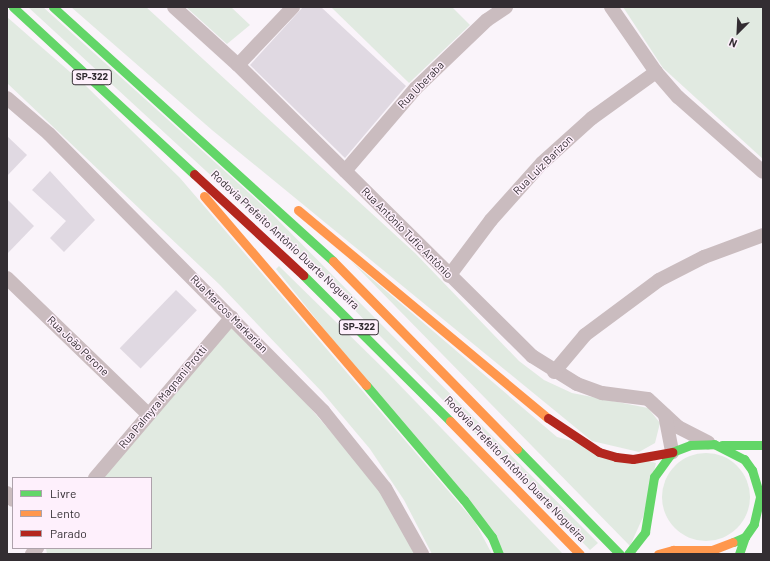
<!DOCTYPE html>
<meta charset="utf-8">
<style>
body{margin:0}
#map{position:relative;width:770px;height:561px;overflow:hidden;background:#faf4fa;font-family:Barlow,sans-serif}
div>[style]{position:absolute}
.green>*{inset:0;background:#e1eae1}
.round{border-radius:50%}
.building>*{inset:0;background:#e0d9e2;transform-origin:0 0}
.street>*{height:14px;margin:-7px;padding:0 7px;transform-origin:7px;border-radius:7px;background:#cabcbf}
.fast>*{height:9px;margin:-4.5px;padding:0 4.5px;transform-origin:4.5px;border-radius:4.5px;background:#63d668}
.slow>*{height:9px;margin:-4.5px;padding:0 4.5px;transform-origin:4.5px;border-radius:4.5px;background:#ff974d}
.jam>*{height:9px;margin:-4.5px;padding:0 4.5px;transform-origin:4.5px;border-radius:4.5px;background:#b3261e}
span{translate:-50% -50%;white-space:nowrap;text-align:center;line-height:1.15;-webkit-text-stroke:3px #fef0fc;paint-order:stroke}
.shield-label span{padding:1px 3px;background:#fef0fc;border:1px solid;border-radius:3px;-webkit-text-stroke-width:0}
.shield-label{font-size:10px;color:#332d32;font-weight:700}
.street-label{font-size:11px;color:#332d32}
.frame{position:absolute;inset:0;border:8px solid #332d32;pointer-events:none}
.legend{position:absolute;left:12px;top:477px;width:140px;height:72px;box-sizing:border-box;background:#fef0fc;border:1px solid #ada2ab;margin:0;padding:5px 7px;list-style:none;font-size:12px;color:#332d32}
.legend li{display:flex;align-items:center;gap:8px;height:20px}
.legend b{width:20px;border:1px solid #ada2ab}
.north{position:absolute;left:718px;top:12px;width:40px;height:40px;-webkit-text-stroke:3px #fef0fc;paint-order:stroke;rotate:204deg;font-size:11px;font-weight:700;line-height:16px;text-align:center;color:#332d32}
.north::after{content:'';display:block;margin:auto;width:14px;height:18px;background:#332d32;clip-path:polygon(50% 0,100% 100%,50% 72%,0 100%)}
</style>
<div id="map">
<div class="green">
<div style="clip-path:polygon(28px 7px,43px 7px,270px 212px,598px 543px,590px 550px,334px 289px)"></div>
<div style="clip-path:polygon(71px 7px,146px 7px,415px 253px,519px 361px,544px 380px,572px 393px,648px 408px,660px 423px,655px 443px,639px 452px,592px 441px,212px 130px)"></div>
<div style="clip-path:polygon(186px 7px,231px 7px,250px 25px,227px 44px)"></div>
<div style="clip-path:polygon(331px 7px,452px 7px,470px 25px,409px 83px)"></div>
<div style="clip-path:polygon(623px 7px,763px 7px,763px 159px,663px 68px)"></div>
<div style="clip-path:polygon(7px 17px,85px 85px,180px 178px,475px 522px,492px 554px,432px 554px,404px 500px,370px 449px,322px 392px,220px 285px,7px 83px)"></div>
<div style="clip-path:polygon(351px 261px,557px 437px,656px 463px,643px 517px,630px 546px)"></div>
<div style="clip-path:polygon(279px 266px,387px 372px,563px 554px,504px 554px,276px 269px)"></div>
<div style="clip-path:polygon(232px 317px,405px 518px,415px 554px,47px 554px,46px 548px,151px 548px,151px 478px,95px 478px)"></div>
<div class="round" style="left:662px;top:453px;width:88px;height:88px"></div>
</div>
<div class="building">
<div style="clip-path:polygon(303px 7px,321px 7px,406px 86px,345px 158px,250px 65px)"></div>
<div style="clip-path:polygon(7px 136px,27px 155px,7px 176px)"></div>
<div style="clip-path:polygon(50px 171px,95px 220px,64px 252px,50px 238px,66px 221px,32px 190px)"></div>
<div style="clip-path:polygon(7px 199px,34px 226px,7px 254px)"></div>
<div style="left:176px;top:290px;width:29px;height:81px;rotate:44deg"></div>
</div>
<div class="street">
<div style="left:174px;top:7px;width:86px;rotate:42.2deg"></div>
<div style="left:238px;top:65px;width:414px;rotate:44.7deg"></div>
<div style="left:532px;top:356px;width:53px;rotate:31.9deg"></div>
<div style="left:577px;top:384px;width:27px;rotate:20deg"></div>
<div style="left:602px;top:393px;width:46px;rotate:7.4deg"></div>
<div style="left:648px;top:399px;width:41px;rotate:43deg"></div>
<div style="left:678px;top:427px;width:34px;rotate:27deg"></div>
<div style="left:611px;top:7px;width:79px;rotate:55.3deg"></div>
<div style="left:656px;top:72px;width:33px;rotate:49deg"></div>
<div style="left:678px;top:97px;width:113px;rotate:41.4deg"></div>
<div style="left:238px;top:65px;width:80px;rotate:-46.5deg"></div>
<div style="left:7px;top:98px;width:55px;rotate:40.6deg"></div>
<div style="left:49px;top:134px;width:390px;rotate:45.3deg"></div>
<div style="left:323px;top:411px;width:99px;rotate:51.2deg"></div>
<div style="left:385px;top:488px;width:76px;rotate:60.7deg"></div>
<div style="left:345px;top:171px;width:109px;rotate:-49.5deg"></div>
<div style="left:416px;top:88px;width:98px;rotate:-43.8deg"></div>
<div style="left:487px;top:20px;width:23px;rotate:-34deg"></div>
<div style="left:449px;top:276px;width:70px;rotate:-53.1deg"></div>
<div style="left:491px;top:220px;width:76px;rotate:-48.2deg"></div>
<div style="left:542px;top:163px;width:67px;rotate:-42deg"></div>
<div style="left:592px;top:118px;width:79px;rotate:-35.7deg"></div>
<div style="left:7px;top:278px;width:196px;rotate:44deg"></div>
<div style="left:554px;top:372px;width:48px;rotate:-50deg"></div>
<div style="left:585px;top:335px;width:92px;rotate:-36.6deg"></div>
<div style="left:659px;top:280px;width:51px;rotate:-27.1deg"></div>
<div style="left:704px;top:257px;width:63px;rotate:-20.4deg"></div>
<div style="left:665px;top:415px;width:38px;rotate:79deg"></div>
<div style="left:95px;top:478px;width:211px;rotate:-49.6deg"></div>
<div style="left:7px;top:493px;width:9px;rotate:49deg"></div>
<div style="left:32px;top:554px;width:8px;rotate:-50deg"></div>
</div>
<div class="fast">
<div style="left:13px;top:7px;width:246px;rotate:42.7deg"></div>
<div style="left:53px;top:7px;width:378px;rotate:42.2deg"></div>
<div style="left:303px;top:275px;width:207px;rotate:44.8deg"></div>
<div style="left:366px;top:385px;width:151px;rotate:49.6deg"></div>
<div style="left:464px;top:500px;width:46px;rotate:52.9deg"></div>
<div style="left:492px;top:537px;width:18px;rotate:68deg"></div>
<div style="left:722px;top:445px;width:41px"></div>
<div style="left:517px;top:449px;width:147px;rotate:45.6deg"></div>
<div style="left:628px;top:554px;width:28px;rotate:-52deg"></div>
<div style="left:645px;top:532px;width:56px;rotate:-80.7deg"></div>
<div style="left:654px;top:477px;width:31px;rotate:-54deg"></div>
<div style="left:672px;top:452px;width:19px;rotate:-21deg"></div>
<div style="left:690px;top:445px;width:24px;rotate:-2deg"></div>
<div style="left:714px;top:444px;width:34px;rotate:27deg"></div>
<div style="left:744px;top:459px;width:14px;rotate:54deg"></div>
<div style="left:752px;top:470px;width:28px;rotate:73deg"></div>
<div style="left:760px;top:497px;width:28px;rotate:103deg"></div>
<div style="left:754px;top:524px;width:16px;rotate:125deg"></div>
<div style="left:745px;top:537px;width:13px;rotate:157deg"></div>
<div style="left:739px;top:554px;width:18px;rotate:-71deg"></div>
</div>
<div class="slow">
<div style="left:204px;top:196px;width:249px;rotate:49.4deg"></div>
<div style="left:298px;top:210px;width:325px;rotate:39.8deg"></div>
<div style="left:333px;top:261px;width:263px;rotate:45.6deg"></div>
<div style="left:450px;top:421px;width:186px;rotate:45.7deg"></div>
<div style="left:658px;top:554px;width:16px;rotate:-15deg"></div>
<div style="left:673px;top:550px;width:39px"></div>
<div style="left:712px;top:550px;width:22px;rotate:-21deg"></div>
</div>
<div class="jam">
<div style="left:194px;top:174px;width:149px;rotate:42.8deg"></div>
<div style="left:548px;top:418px;width:61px;rotate:33.7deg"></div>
<div style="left:599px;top:452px;width:18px;rotate:16deg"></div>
<div style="left:616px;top:457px;width:17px;rotate:7deg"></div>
<div style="left:633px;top:459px;width:40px;rotate:-10deg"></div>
</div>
<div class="shield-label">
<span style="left:92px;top:77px">SP-322</span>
<span style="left:359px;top:327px">SP-322</span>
</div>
<div class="street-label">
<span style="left:421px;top:85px;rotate:-46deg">Rua Uberaba</span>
<span style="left:543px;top:165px;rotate:-45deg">Rua Luiz Barizon</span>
<span style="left:407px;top:233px;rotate:45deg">Rua Antônio Tufic Antônio</span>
<span style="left:285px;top:240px;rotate:43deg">Rodovia Prefeito Antônio Duarte Nogueira</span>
<span style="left:229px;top:314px;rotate:45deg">Rua Marcos Markarian</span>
<span style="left:78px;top:346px;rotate:44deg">Rua João Perone</span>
<span style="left:163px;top:397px;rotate:-50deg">Rua Palmyra Magnani Protti</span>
<span style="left:515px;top:469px;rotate:46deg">Rodovia Prefeito Antônio Duarte Nogueira</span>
</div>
<div class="frame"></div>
<ul class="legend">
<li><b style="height:5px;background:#63d668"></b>Livre</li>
<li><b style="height:5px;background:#ff974d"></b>Lento</li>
<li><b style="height:5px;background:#b3261e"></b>Parado</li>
</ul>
<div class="north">N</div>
</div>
